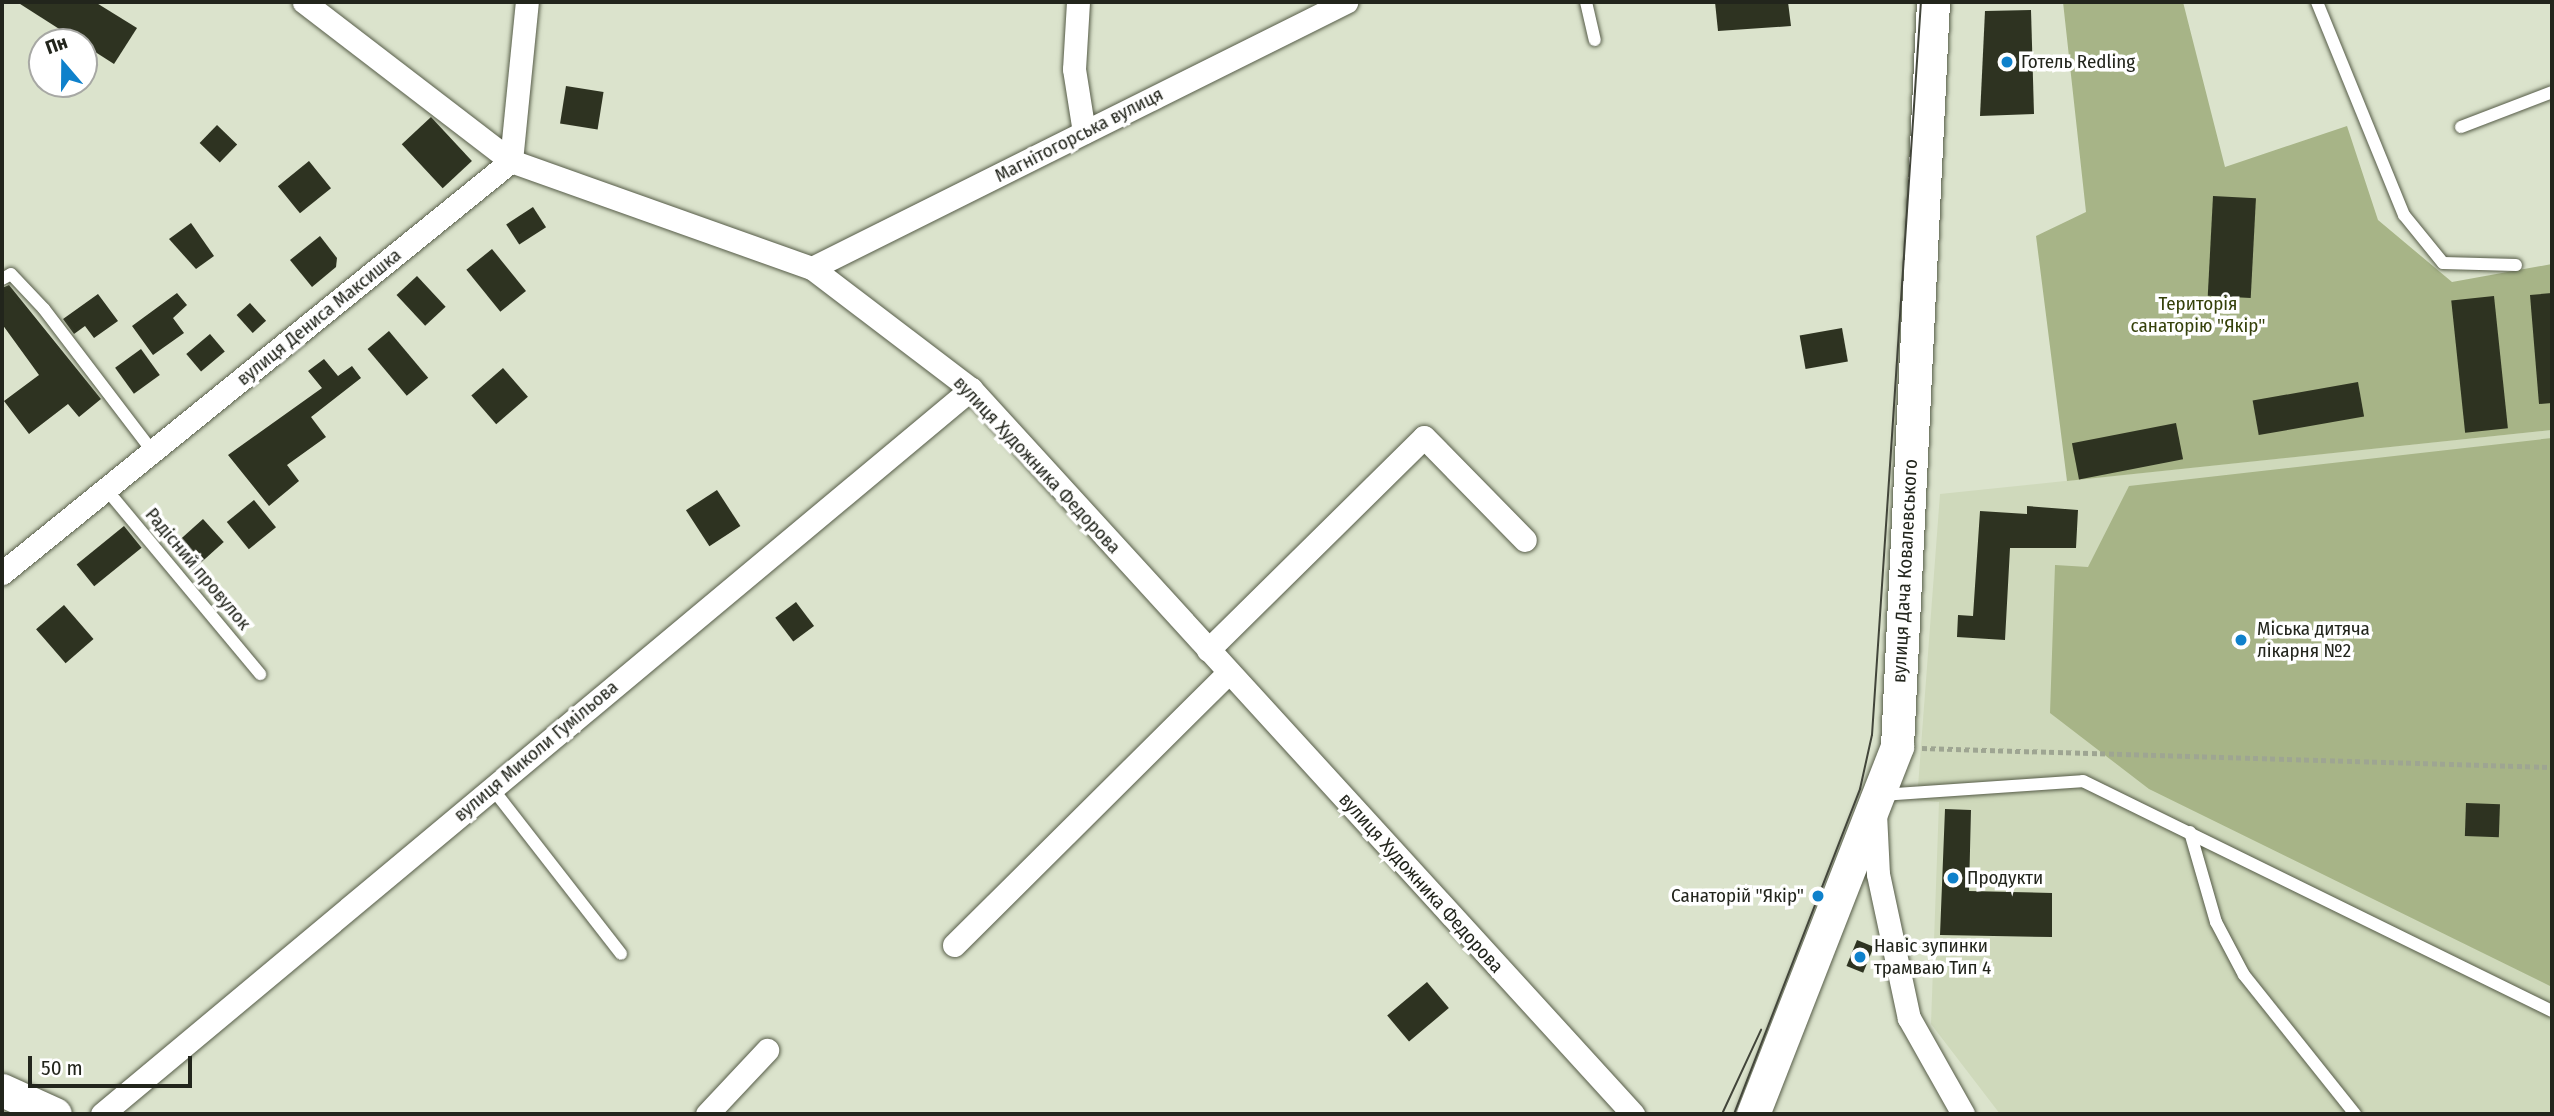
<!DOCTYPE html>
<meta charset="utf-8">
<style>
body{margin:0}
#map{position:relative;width:2554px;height:1116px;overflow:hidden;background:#dbe3cc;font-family:"Fira Sans Condensed",sans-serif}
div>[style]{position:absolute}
.built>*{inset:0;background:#cfd9bb}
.green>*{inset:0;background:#a7b487}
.building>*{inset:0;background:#2e3321;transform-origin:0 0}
.path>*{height:4.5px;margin-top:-2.25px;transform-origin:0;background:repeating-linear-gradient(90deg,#9ea592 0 5px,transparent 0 8.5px)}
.roads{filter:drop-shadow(0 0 2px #565c48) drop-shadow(0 0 2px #565c48)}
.lane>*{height:12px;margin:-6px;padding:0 6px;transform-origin:6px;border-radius:6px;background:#fff}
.street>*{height:23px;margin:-11.5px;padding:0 11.5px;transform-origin:11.5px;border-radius:11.5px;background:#fff}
.secondary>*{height:33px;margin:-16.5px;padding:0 16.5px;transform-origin:16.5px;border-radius:16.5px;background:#fff}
.tram>*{height:2px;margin:-1px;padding:0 1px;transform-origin:1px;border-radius:1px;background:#42453a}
.dots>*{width:19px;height:19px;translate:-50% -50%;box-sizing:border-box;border:4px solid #fff;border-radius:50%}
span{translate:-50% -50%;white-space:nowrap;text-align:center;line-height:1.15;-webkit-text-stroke:7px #fff;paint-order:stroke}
.poi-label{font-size:19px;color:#22251c}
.left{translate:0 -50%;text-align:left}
.right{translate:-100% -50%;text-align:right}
.street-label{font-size:19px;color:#22251c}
.park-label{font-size:19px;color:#35410a}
.frame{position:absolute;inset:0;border:4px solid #22251c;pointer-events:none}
.north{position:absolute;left:28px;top:28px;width:70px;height:70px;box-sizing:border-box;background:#fff;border:2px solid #a7a8a4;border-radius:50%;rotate:340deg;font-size:19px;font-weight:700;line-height:28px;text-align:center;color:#22251c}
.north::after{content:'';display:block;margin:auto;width:24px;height:32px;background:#0f81cb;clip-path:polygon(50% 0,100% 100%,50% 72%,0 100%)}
.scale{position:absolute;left:28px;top:1056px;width:164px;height:32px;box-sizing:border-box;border:4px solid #22251c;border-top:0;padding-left:9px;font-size:21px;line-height:24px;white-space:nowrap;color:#22251c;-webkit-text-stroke:5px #fff;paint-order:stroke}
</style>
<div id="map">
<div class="built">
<div style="clip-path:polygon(2552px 430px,2552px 1114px,2000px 1114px,1931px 1024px,1939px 802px,1917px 800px,1940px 494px)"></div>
</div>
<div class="green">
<div style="clip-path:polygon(2063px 2px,2183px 2px,2225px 167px,2347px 126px,2378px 220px,2452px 282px,2552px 264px,2552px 430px,2067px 481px,2036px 236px,2086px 212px)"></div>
<div style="clip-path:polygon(2552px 438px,2552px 987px,2149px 789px,2050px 713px,2055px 565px,2088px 567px,2129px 486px)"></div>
</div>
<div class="building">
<div style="clip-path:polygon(17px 2px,95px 2px,137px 28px,114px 64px)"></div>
<div style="clip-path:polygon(1715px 2px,1788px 2px,1791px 26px,1718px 31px)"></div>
<div style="clip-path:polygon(2031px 10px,2034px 114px,1980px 116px,1985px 11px)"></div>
<div style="left:566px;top:86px;width:38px;height:38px;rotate:9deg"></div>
<div style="left:431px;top:117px;width:60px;height:40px;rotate:47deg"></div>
<div style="left:217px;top:125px;width:28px;height:25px;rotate:44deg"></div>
<div style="left:309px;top:161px;width:35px;height:40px;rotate:51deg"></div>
<div style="left:2213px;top:196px;width:43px;height:100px;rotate:3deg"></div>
<div style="left:533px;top:207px;width:24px;height:32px;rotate:57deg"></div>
<div style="clip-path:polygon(191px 223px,214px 256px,196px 269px,169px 239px)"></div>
<div style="clip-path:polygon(320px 236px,337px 258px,336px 267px,312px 287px,290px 260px)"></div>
<div style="left:492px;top:249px;width:54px;height:33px;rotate:51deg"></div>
<div style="left:417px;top:276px;width:42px;height:28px;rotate:47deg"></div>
<div style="clip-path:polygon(9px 285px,101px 399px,79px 417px,68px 404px,29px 434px,4px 401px,39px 375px,2px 324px,2px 288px)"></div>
<div style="clip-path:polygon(177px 293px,187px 305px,173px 318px,184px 333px,153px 355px,132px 326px)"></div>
<div style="clip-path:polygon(2552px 293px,2552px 403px,2539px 404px,2530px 295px)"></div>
<div style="clip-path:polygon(98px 294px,118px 321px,94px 338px,85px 326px,74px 334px,63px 319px)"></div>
<div style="left:2494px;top:296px;width:133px;height:43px;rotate:84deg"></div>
<div style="left:250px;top:303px;width:24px;height:18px;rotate:48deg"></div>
<div style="left:1842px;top:328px;width:34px;height:43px;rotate:80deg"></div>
<div style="left:389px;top:331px;width:61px;height:28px;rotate:50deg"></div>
<div style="left:210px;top:334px;width:23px;height:31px;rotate:50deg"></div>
<div style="left:141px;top:349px;width:32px;height:32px;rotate:54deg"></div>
<div style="clip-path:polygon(324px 359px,338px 376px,352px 366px,361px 378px,311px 417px,326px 437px,287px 465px,299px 481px,269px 506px,228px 455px,322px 388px,308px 371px)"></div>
<div style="left:503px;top:368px;width:38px;height:42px;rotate:49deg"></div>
<div style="left:2358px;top:382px;width:35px;height:107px;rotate:80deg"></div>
<div style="left:2176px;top:423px;width:37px;height:106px;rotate:79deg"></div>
<div style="left:717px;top:490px;width:43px;height:37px;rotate:57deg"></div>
<div style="left:254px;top:500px;width:35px;height:35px;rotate:51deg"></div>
<div style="clip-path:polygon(2027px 506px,2078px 510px,2076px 548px,2010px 548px,2005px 640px,1957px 637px,1958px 615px,1973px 616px,1980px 511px,2027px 514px)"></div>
<div style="left:203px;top:519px;width:31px;height:42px;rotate:48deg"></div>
<div style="left:124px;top:526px;width:28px;height:61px;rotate:51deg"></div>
<div style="left:796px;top:602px;width:30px;height:26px;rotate:53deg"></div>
<div style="left:64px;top:605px;width:45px;height:37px;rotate:49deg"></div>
<div style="left:2466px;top:803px;width:34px;height:33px;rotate:2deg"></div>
<div style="clip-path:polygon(1945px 809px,1971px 810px,1969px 891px,2052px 893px,2052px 937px,1940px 935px)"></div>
<div style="left:1857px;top:940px;width:18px;height:28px;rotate:22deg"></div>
<div style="left:1427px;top:982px;width:34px;height:52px;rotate:50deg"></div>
</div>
<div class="path">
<div style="left:1922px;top:748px;width:630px;rotate:1.73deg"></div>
</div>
<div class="roads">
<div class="lane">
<div style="left:1586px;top:2px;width:39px;rotate:77deg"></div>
<div style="left:2317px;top:2px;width:230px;rotate:67.8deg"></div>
<div style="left:2404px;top:215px;width:62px;rotate:50.9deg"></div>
<div style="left:2443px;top:263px;width:73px;rotate:1.6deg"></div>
<div style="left:2461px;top:127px;width:97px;rotate:-21deg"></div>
<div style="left:2px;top:279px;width:10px;rotate:-29deg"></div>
<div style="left:11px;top:274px;width:48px;rotate:46.7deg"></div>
<div style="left:44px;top:309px;width:180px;rotate:52.7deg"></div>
<div style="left:106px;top:489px;width:241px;rotate:50.2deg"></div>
<div style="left:492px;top:788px;width:210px;rotate:52.1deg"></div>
<div style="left:1880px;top:795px;width:203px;rotate:-3.9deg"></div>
<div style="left:2083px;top:781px;width:522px;rotate:26.12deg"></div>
<div style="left:2190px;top:832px;width:94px;rotate:73.9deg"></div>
<div style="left:2216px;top:922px;width:60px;rotate:62.2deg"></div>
<div style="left:2244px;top:975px;width:178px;rotate:51.4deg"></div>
</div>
<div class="street">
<div style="left:304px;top:2px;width:261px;rotate:37.5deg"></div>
<div style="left:511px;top:161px;width:319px;rotate:19.6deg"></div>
<div style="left:812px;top:268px;width:200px;rotate:37.3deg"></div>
<div style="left:971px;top:389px;width:982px;rotate:47.6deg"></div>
<div style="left:1078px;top:2px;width:67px;rotate:93.4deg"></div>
<div style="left:1074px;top:69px;width:64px;rotate:81deg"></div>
<div style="left:812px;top:268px;width:597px;rotate:-26.48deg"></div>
<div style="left:2px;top:573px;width:655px;rotate:-38.99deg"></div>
<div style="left:511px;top:161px;width:160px;rotate:-84.3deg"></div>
<div style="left:1208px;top:650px;width:303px;rotate:-44.6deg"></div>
<div style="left:1424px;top:437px;width:144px;rotate:45.6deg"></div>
<div style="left:1875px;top:813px;width:61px;rotate:87.2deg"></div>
<div style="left:1878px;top:874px;width:147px;rotate:77.9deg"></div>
<div style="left:1909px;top:1018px;width:110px;rotate:60.6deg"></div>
<div style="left:954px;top:945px;width:387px;rotate:-44.8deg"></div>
<div style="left:102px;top:1114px;width:1132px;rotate:-39.84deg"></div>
<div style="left:707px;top:1114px;width:88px;rotate:-46.8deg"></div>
</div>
<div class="secondary">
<div style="left:2px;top:1090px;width:58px;rotate:24.4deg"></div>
<div style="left:1753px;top:1114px;width:395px;rotate:-68.6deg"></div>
<div style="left:1897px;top:746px;width:745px;rotate:-87.23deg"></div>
</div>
</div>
<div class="tram">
<div style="left:1722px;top:1114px;width:93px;rotate:-65.1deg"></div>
<div style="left:1734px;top:1114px;width:349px;rotate:-68.8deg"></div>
<div style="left:1860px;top:789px;width:55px;rotate:-77.5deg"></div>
<div style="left:1872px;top:735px;width:735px;rotate:-86.18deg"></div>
</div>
<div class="dots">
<div style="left:2007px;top:62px;background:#0f81cb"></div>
<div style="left:2241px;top:640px;background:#0f81cb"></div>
<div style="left:1953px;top:878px;background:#0f81cb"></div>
<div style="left:1818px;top:896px;background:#0f81cb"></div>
<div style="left:1860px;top:957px;background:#0f81cb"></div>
</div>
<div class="poi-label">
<span class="left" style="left:2021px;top:62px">Готель Redling</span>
<span class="left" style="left:2257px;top:640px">Міська дитяча<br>лікарня №2</span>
<span class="left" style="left:1967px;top:878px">Продукти</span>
<span class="right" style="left:1804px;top:896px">Санаторій "Якір"</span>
<span class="left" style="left:1874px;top:957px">Навіс зупинки<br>трамваю Тип 4</span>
</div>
<div class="street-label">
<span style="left:1079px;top:135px;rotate:-27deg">Магнітогорська вулиця</span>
<span style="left:319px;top:317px;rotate:-39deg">вулиця Дениса Максишка</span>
<span style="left:1037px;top:465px;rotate:47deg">вулиця Художника Федорова</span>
<span style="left:198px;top:569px;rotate:50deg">Радісний провулок</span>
<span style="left:1905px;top:571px;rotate:-87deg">вулиця Дача Ковалевського</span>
<span style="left:536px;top:751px;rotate:-40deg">вулиця Миколи Гумільова</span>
<span style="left:1421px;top:883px;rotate:48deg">вулиця Художника Федорова</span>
</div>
<div class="park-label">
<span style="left:2198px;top:315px">Територія<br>санаторію "Якір"</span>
</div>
<div class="frame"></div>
<div class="north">Пн</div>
<div class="scale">50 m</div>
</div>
